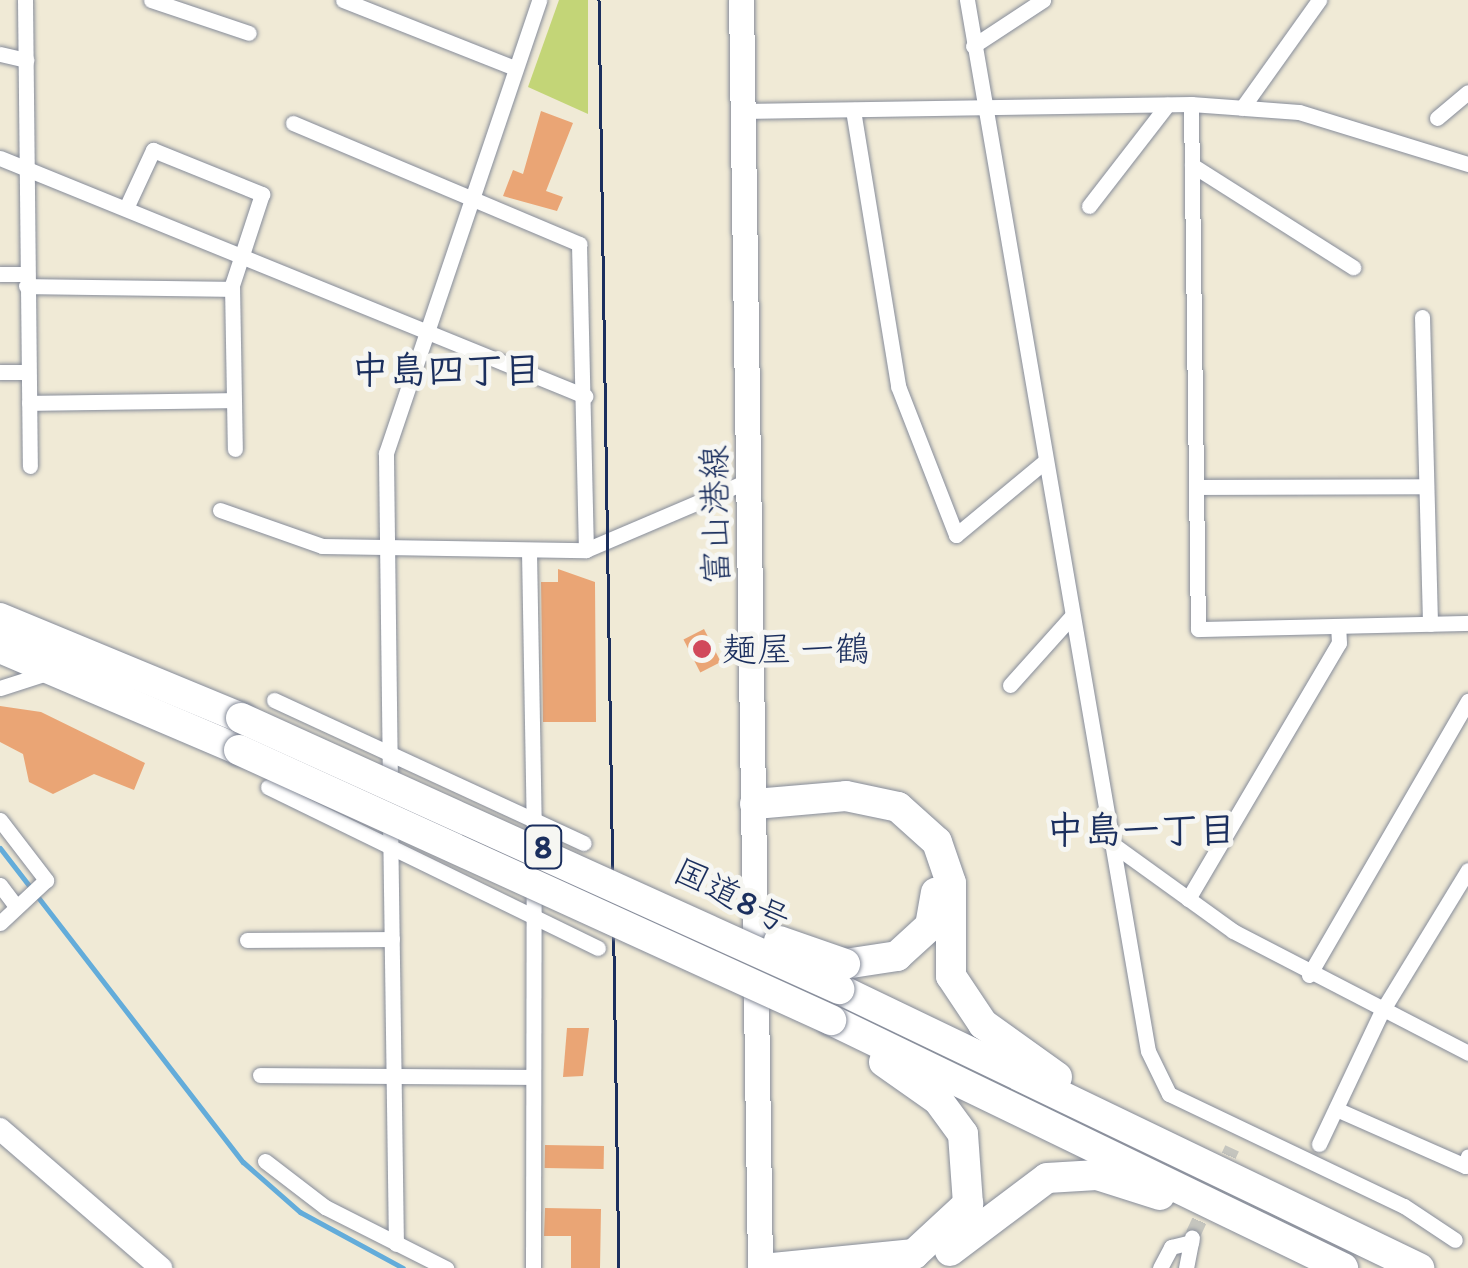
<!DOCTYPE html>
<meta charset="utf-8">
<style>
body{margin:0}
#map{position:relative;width:1468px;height:1268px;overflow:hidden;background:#f0ead6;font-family:Itim,"Klee One",sans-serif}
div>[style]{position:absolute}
.green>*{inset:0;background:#c3d577}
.stream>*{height:5px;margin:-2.5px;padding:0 2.5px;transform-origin:2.5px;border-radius:2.5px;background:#63acda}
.building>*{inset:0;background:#eaa575;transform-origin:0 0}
.street-tunnel>*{height:15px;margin-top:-7.5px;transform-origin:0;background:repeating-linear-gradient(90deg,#c5c5be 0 15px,transparent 0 23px)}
.roads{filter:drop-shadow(0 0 2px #868c9a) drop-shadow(0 0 2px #868c9a)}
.street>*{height:15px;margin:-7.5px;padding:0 7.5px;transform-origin:7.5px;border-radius:7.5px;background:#fff}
.secondary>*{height:22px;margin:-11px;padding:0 11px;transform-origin:11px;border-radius:11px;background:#fff}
.primary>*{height:25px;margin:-12.5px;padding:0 12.5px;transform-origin:12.5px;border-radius:12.5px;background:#fff}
.highway>*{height:30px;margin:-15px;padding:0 15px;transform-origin:15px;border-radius:15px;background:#fff}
.tram>*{height:2.5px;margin:-1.25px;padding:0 1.25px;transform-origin:1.25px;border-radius:1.25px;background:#1b2f5e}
.bridges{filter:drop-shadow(0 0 2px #868c9a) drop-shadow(0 0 2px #868c9a)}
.highway-bridge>*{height:30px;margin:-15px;padding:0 15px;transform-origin:15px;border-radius:15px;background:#fff}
.dots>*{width:28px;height:28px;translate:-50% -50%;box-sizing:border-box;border:5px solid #f6f6f2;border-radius:50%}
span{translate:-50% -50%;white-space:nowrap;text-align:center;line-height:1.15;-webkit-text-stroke:10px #f6f6f2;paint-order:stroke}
.shield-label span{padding:2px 8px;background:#f6f6f2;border:2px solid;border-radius:8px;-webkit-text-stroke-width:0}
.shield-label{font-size:32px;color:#1b2f5e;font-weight:700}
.street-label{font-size:35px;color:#1b2f5e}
.poi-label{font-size:35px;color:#1b2f5e}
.left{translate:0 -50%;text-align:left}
.neighbourhood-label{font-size:38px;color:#1b2f5e;font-weight:700}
</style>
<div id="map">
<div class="green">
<div style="clip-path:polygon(559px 0,588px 0,588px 114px,528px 87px)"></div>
</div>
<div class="stream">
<div style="left:0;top:848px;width:397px;rotate:52.3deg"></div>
<div style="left:243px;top:1162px;width:76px;rotate:41.3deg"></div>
<div style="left:300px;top:1212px;width:117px;rotate:28.5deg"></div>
</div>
<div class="building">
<div style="clip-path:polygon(541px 111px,573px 123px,546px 191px,563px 197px,557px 211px,503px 196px,513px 170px,523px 174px)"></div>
<div style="clip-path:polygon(558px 569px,595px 582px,596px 722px,543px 722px,541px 582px,558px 582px)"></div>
<div style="left:704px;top:629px;width:37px;height:23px;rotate:63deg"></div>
<div style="clip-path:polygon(0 706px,41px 712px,145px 763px,134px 790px,94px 774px,53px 794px,29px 782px,23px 754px,0 742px)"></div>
<div style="clip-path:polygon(567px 1028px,589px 1028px,583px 1076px,563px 1077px)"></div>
<div style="left:545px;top:1145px;width:59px;height:23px;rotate:1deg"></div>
<div style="clip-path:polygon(545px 1208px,601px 1209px,600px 1268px,571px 1268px,571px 1236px,544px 1236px)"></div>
</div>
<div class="street-tunnel">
<div style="left:1219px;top:1176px;width:31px;rotate:-65deg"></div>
<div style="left:1193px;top:1234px;width:41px;rotate:-65.3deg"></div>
</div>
<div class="roads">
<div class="street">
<div style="left:25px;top:0;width:466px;rotate:89.4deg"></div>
<div style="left:151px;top:0;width:103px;rotate:18.6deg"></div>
<div style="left:343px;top:0;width:185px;rotate:21.6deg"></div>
<div style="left:967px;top:0;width:1066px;rotate:80.23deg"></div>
<div style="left:1148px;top:1051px;width:48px;rotate:64deg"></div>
<div style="left:1169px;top:1094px;width:260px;rotate:25.5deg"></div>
<div style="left:1404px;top:1206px;width:61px;rotate:33.7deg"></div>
<div style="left:973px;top:46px;width:84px;rotate:-33.3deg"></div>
<div style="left:0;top:54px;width:27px;rotate:13deg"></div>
<div style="left:1191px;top:104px;width:525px;rotate:89.24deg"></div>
<div style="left:1198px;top:629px;width:270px;rotate:-1.3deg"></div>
<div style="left:1242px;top:108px;width:133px;rotate:-54.5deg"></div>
<div style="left:853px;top:110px;width:280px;rotate:80.7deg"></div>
<div style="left:898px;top:386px;width:160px;rotate:68.7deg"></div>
<div style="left:956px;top:535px;width:114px;rotate:-39.7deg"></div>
<div style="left:742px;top:111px;width:449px;rotate:-0.9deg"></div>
<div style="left:1191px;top:104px;width:108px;rotate:4.2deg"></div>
<div style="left:1299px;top:112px;width:177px;rotate:17.1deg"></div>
<div style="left:1437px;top:118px;width:40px;rotate:-40deg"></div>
<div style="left:293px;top:123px;width:311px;rotate:22.9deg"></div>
<div style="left:579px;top:244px;width:306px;rotate:88.7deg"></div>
<div style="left:0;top:158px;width:632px;rotate:22.14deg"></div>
<div style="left:1192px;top:165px;width:191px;rotate:32.4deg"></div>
<div style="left:127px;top:206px;width:62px;rotate:-65.1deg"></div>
<div style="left:153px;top:150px;width:118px;rotate:22deg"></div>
<div style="left:262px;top:194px;width:96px;rotate:108.2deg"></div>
<div style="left:232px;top:285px;width:164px;rotate:89deg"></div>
<div style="left:1089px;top:206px;width:128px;rotate:-52.3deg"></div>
<div style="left:0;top:274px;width:26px"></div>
<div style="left:26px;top:286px;width:206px;rotate:0.8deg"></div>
<div style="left:1422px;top:317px;width:307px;rotate:88.5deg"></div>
<div style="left:0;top:372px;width:28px"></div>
<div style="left:29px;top:403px;width:205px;rotate:-0.8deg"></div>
<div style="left:1196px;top:487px;width:230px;rotate:-0.2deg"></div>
<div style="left:220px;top:510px;width:108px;rotate:19.4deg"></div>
<div style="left:322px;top:546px;width:264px;rotate:0.9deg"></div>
<div style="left:586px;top:550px;width:178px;rotate:-23.1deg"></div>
<div style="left:529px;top:551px;width:301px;rotate:89deg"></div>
<div style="left:1010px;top:685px;width:91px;rotate:-48.1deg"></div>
<div style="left:0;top:688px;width:52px;rotate:-17.7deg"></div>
<div style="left:274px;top:700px;width:341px;rotate:24.8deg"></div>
<div style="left:390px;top:785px;width:332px;rotate:-90.7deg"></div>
<div style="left:386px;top:453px;width:478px;rotate:-71.3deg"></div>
<div style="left:268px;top:787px;width:367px;rotate:26deg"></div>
<div style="left:390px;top:818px;width:426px;rotate:89.2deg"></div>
<div style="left:0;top:820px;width:76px;rotate:52.5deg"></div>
<div style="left:46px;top:880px;width:63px;rotate:136.9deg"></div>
<div style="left:1111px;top:843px;width:150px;rotate:35.8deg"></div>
<div style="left:1233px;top:931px;width:265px;rotate:27.4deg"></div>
<div style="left:0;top:885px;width:25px;rotate:53deg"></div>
<div style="left:1188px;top:899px;width:297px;rotate:-59.5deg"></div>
<div style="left:1339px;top:643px;width:17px;rotate:-93deg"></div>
<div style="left:247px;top:940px;width:145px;rotate:-0.4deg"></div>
<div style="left:1309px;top:975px;width:317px;rotate:-59.9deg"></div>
<div style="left:260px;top:1075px;width:273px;rotate:0.4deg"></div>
<div style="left:1336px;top:1109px;width:141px;rotate:23.8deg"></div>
<div style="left:1465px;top:1166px;width:10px;rotate:-73deg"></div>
<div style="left:1319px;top:1144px;width:147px;rotate:-64.7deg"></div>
<div style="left:1382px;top:1011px;width:165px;rotate:-58.6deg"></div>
<div style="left:265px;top:1161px;width:76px;rotate:37.5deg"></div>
<div style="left:325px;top:1207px;width:136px;rotate:26.8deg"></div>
<div style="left:533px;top:1268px;width:383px;rotate:-89.9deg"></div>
<div style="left:1160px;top:1268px;width:24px;rotate:-62deg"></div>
<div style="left:1171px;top:1247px;width:21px;rotate:-14deg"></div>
<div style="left:1186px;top:1268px;width:31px;rotate:-79deg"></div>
</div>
<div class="secondary">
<div style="left:0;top:1129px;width:213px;rotate:40.8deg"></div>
</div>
<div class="primary">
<div style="left:741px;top:0;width:1268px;rotate:89.14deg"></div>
</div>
<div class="highway">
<div style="left:0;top:618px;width:261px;rotate:22.5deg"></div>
<div style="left:0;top:648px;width:260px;rotate:23.1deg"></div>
<div style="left:755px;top:804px;width:91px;rotate:-5deg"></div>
<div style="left:846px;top:796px;width:53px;rotate:11.9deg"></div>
<div style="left:898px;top:807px;width:52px;rotate:41.9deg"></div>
<div style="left:937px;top:842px;width:43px;rotate:71.1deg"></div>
<div style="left:951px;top:883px;width:93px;rotate:90deg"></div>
<div style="left:951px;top:976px;width:58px;rotate:56.3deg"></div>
<div style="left:983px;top:1024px;width:91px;rotate:35.6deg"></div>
<div style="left:845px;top:964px;width:53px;rotate:-8.7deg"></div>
<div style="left:897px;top:956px;width:45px;rotate:-42.3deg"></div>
<div style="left:930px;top:926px;width:34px;rotate:-80deg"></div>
<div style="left:839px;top:989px;width:644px;rotate:25.69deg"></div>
<div style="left:831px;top:1020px;width:569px;rotate:25.84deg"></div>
<div style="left:950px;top:1251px;width:121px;rotate:-37deg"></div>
<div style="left:1047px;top:1178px;width:50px;rotate:-3.4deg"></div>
<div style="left:1097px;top:1175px;width:66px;rotate:17.6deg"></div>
<div style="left:773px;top:1268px;width:142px;rotate:-5.7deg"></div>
<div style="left:914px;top:1254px;width:74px;rotate:-42.8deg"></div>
<div style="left:968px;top:1204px;width:70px;rotate:-94.1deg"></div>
<div style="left:963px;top:1134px;width:42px;rotate:-126.3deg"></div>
<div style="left:938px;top:1100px;width:66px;rotate:-144.9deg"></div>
</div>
</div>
<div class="tram">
<div style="left:599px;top:0;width:1268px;rotate:89.1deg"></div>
</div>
<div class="bridges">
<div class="highway-bridge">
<div style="left:241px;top:718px;width:657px;rotate:24.38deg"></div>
<div style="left:239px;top:750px;width:651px;rotate:24.52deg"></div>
<div style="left:779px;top:941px;width:70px;rotate:19.2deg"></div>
</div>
</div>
<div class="dots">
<div style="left:702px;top:649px;background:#d1495b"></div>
</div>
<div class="shield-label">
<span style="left:543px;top:847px">8</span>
</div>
<div class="street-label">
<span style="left:715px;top:515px;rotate:-91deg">富山港線</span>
<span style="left:732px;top:895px;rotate:26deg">国道8号</span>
</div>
<div class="poi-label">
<span class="left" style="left:722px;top:649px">麺屋 一鶴</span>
</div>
<div class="neighbourhood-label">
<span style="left:446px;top:371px">中島四丁目</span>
<span style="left:1141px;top:831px">中島一丁目</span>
</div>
</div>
